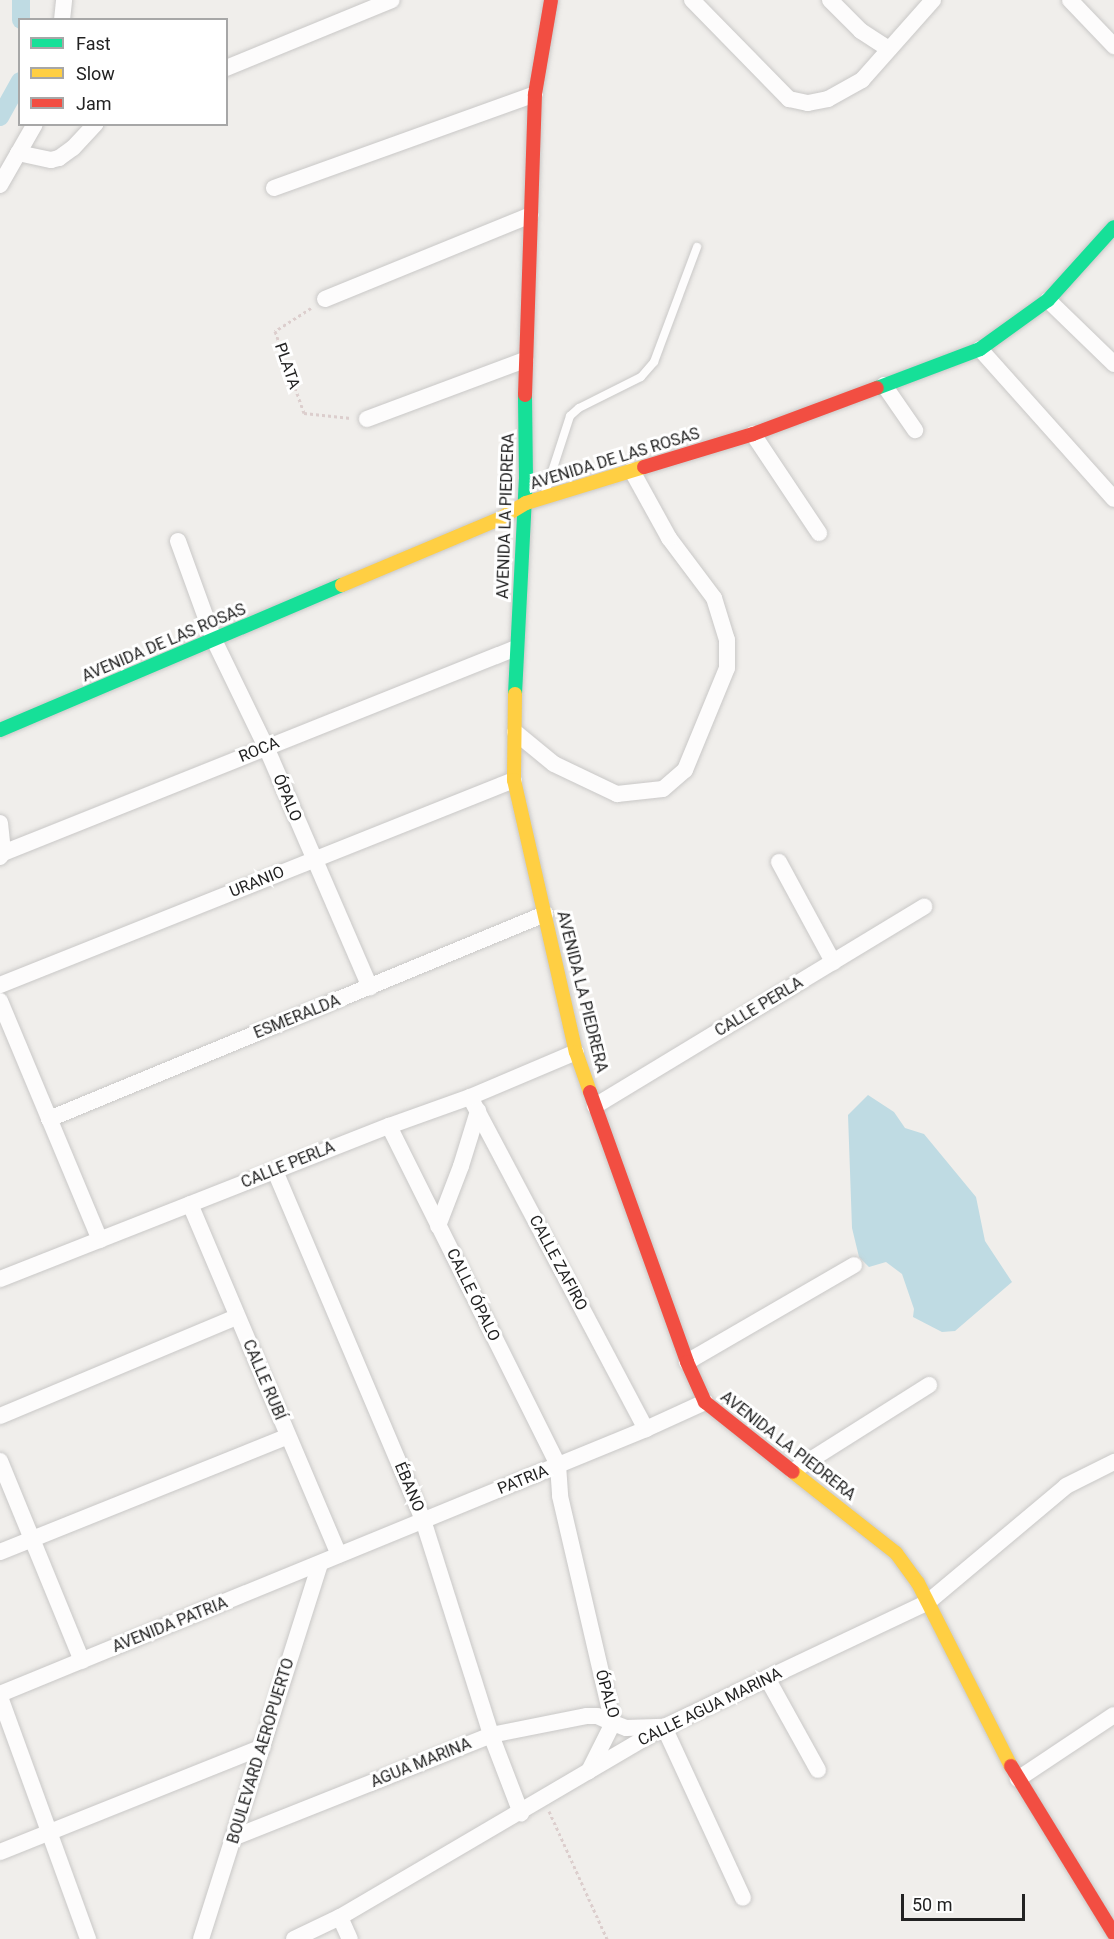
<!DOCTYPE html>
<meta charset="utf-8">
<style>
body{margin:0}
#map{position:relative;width:1114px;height:1939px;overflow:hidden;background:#f0eeeb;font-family:Roboto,sans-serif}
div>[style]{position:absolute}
.water>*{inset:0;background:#bfdbe3}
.canal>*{height:18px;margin:-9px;padding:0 9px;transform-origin:9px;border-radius:9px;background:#bfdbe3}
.path>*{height:3px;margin-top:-1.5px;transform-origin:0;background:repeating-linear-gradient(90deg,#dccecd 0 3px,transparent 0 6px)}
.roads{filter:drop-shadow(0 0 2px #c9c8c7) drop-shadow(0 0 2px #c9c8c7)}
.lane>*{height:8px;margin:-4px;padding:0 4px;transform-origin:4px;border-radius:4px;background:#fdfcfc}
.street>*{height:16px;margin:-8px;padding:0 8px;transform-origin:8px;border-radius:8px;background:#fdfcfc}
.fast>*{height:14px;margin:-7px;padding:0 7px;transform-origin:7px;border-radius:7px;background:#16e098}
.slow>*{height:14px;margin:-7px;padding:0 7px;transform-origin:7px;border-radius:7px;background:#ffcf43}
.jam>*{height:14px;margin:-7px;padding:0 7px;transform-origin:7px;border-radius:7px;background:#f24e42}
span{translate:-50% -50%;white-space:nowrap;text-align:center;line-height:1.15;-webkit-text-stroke:6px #fff;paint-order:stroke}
.street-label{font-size:16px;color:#222}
.legend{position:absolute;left:18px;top:18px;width:210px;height:108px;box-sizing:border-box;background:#fff;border:2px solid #a7a7a7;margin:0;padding:8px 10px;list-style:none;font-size:18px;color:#222}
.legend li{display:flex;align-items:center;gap:12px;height:30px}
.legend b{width:30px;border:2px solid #a7a7a7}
.scale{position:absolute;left:901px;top:1894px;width:124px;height:27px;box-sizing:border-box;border:3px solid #222;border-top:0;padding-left:8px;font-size:18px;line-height:21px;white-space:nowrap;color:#222;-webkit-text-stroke:4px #fff;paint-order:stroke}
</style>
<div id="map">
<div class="water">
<div style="clip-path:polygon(868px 1095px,894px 1112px,905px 1128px,924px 1134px,976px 1197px,985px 1241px,1012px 1282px,955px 1331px,942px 1332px,913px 1317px,914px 1309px,902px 1274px,886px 1262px,869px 1267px,859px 1257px,852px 1228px,848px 1115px)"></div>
</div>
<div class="canal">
<div style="left:21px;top:0;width:20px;rotate:90deg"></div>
<div style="left:0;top:117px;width:41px;rotate:-60.9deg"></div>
</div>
<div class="path">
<div style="left:311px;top:308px;width:43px;rotate:147.4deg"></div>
<div style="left:275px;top:331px;width:87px;rotate:70.5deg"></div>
<div style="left:304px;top:413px;width:47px;rotate:6.1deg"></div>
<div style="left:549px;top:1811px;width:141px;rotate:65.6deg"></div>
</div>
<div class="roads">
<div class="lane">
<div style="left:545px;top:493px;width:81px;rotate:-72deg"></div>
<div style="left:570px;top:416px;width:12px;rotate:-42deg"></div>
<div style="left:579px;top:408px;width:69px;rotate:-26.6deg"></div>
<div style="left:641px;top:377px;width:20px;rotate:-49deg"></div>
<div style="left:654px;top:362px;width:123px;rotate:-69.5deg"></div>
</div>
<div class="street">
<div style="left:692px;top:0;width:139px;rotate:45.6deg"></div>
<div style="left:789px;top:99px;width:19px;rotate:12deg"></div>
<div style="left:808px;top:103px;width:20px;rotate:-11deg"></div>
<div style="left:828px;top:99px;width:39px;rotate:-29deg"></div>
<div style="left:862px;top:80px;width:107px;rotate:-48.4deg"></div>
<div style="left:830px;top:0;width:44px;rotate:45deg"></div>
<div style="left:861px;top:31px;width:33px;rotate:33deg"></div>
<div style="left:1070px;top:0;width:64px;rotate:46.3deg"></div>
<div style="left:62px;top:20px;width:20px;rotate:-84deg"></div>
<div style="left:226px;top:68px;width:179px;rotate:-22.3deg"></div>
<div style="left:18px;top:153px;width:34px;rotate:12deg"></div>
<div style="left:51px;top:160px;width:8px;rotate:-14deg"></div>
<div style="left:59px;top:158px;width:17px;rotate:-36deg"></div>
<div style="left:73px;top:148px;width:33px;rotate:-47deg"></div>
<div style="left:0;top:185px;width:70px;rotate:-60.2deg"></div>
<div style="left:274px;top:188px;width:277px;rotate:-19.8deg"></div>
<div style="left:325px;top:299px;width:222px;rotate:-22.2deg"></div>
<div style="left:1048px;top:300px;width:92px;rotate:44.1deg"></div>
<div style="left:980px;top:349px;width:201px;rotate:48.2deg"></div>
<div style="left:884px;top:385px;width:55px;rotate:55.4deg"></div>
<div style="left:367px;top:419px;width:169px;rotate:-20.5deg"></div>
<div style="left:753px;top:434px;width:119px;rotate:56.3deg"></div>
<div style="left:178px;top:541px;width:105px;rotate:70deg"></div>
<div style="left:214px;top:640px;width:119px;rotate:64.1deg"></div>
<div style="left:266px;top:747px;width:262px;rotate:66.6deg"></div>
<div style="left:515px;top:732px;width:50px;rotate:39.4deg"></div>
<div style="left:554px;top:764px;width:70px;rotate:25.5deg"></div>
<div style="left:617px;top:794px;width:46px;rotate:-6.2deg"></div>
<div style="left:663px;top:789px;width:29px;rotate:-41deg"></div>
<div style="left:685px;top:770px;width:110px;rotate:-67.6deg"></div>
<div style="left:727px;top:668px;width:28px;rotate:-90deg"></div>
<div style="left:727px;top:640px;width:44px;rotate:-107.2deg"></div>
<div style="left:714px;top:598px;width:75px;rotate:-126.9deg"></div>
<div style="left:669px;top:538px;width:77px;rotate:-118.9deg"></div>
<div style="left:0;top:823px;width:30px;rotate:84deg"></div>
<div style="left:3px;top:853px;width:5px;rotate:127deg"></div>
<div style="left:3px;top:853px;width:552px;rotate:-21.78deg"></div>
<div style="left:779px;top:862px;width:114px;rotate:61.6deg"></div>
<div style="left:0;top:985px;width:553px;rotate:-21.74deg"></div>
<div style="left:0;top:1001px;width:259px;rotate:67.3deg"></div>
<div style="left:470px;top:1097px;width:376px;rotate:62.1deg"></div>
<div style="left:595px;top:1106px;width:385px;rotate:-31.2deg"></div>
<div style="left:49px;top:1119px;width:537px;rotate:-22.46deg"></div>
<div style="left:389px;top:1126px;width:379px;rotate:63.5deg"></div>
<div style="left:558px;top:1465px;width:31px;rotate:86deg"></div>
<div style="left:560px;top:1496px;width:233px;rotate:76.9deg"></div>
<div style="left:613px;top:1723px;width:14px;rotate:21deg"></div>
<div style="left:626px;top:1728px;width:38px;rotate:-2deg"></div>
<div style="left:664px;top:1727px;width:188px;rotate:65.2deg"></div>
<div style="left:275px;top:1171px;width:379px;rotate:67deg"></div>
<div style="left:423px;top:1520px;width:225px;rotate:72.4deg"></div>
<div style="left:491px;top:1735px;width:84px;rotate:69deg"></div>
<div style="left:190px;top:1204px;width:381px;rotate:67deg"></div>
<div style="left:438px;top:1226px;width:64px;rotate:-69deg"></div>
<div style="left:461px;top:1166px;width:58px;rotate:-72.8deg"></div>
<div style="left:0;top:1279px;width:418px;rotate:-21.5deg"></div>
<div style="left:389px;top:1126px;width:86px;rotate:-19.7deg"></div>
<div style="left:470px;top:1097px;width:115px;rotate:-23deg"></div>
<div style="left:687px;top:1362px;width:193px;rotate:-30.1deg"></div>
<div style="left:0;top:1416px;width:257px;rotate:-22.7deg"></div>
<div style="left:0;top:1461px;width:216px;rotate:67.7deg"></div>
<div style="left:793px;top:1471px;width:161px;rotate:-32.3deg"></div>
<div style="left:0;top:1552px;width:310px;rotate:-21.9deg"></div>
<div style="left:767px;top:1678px;width:105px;rotate:61deg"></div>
<div style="left:0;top:1694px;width:698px;rotate:-22.3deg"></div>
<div style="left:646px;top:1429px;width:65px;rotate:-24.6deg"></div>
<div style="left:0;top:1697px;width:258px;rotate:70deg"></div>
<div style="left:1018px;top:1779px;width:115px;rotate:-33.7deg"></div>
<div style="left:235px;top:1837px;width:276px;rotate:-21.7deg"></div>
<div style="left:491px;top:1735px;width:98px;rotate:-11.2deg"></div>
<div style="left:587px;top:1716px;width:10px"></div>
<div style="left:597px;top:1716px;width:17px;rotate:24deg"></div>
<div style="left:613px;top:1723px;width:54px;rotate:116.6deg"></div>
<div style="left:0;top:1852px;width:283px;rotate:-21.8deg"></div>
<div style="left:340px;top:1917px;width:24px;rotate:66deg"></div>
<div style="left:201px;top:1939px;width:394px;rotate:-72.4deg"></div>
<div style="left:294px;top:1939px;width:51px;rotate:-25.6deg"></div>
<div style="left:340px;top:1917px;width:376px;rotate:-30.4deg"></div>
<div style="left:664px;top:1727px;width:292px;rotate:-25.3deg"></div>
<div style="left:928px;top:1602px;width:180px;rotate:-40deg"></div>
<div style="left:1066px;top:1486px;width:54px;rotate:-26.6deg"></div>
</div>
<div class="fast">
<div style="left:877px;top:388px;width:110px;rotate:-20.7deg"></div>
<div style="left:980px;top:349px;width:84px;rotate:-35.8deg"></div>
<div style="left:1048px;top:300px;width:98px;rotate:-47.9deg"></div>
<div style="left:515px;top:694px;width:215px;rotate:-87.1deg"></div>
<div style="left:526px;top:479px;width:84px;rotate:-90.7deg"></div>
<div style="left:0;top:730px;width:371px;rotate:-23deg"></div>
</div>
<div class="slow">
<div style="left:342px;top:585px;width:173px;rotate:-22.8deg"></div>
<div style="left:501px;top:518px;width:29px;rotate:-31deg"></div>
<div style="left:526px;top:503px;width:123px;rotate:-17deg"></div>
<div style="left:515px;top:694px;width:86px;rotate:90.7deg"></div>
<div style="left:514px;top:780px;width:279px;rotate:77.2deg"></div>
<div style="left:576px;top:1052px;width:42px;rotate:70.7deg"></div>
<div style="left:793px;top:1472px;width:131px;rotate:38.2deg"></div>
<div style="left:896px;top:1553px;width:37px;rotate:54deg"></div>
<div style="left:918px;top:1583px;width:205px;rotate:63.1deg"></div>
</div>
<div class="jam">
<div style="left:525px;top:395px;width:301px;rotate:-88.1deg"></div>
<div style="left:535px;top:94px;width:95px;rotate:-80.3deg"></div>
<div style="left:644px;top:467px;width:114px;rotate:-16.8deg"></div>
<div style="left:753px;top:434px;width:132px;rotate:-20.4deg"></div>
<div style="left:590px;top:1092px;width:287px;rotate:70.2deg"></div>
<div style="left:687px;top:1362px;width:44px;rotate:65.8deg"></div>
<div style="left:705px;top:1402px;width:112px;rotate:38.5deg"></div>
<div style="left:1011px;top:1766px;width:197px;rotate:58.5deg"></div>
</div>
</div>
<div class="street-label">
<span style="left:287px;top:366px;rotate:71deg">PLATA</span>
<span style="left:615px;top:459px;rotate:-17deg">AVENIDA DE LAS ROSAS</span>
<span style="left:506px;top:516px;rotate:-88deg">AVENIDA LA PIEDRERA</span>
<span style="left:164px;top:643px;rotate:-23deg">AVENIDA DE LAS ROSAS</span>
<span style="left:259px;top:750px;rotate:-22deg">ROCA</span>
<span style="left:287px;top:798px;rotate:67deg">ÓPALO</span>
<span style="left:257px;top:882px;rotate:-22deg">URANIO</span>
<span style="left:582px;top:992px;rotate:76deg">AVENIDA LA PIEDRERA</span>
<span style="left:759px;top:1007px;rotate:-31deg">CALLE PERLA</span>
<span style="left:297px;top:1017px;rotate:-22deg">ESMERALDA</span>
<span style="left:288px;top:1165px;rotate:-22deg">CALLE PERLA</span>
<span style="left:558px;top:1263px;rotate:62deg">CALLE ZAFIRO</span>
<span style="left:473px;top:1295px;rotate:64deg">CALLE ÓPALO</span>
<span style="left:264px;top:1380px;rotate:67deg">CALLE RUBÍ</span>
<span style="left:788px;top:1446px;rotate:38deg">AVENIDA LA PIEDRERA</span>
<span style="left:523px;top:1480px;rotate:-22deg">PATRIA</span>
<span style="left:409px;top:1487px;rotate:67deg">ÉBANO</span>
<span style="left:170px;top:1625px;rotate:-22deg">AVENIDA PATRIA</span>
<span style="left:607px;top:1694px;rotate:74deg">ÓPALO</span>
<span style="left:710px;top:1707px;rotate:-26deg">CALLE AGUA MARINA</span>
<span style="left:261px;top:1751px;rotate:-73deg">BOULEVARD AEROPUERTO</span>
<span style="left:421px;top:1763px;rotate:-22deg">AGUA MARINA</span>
</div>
<ul class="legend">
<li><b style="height:8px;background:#16e098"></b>Fast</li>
<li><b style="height:8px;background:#ffcf43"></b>Slow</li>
<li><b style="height:8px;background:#f24e42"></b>Jam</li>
</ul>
<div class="scale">50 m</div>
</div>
